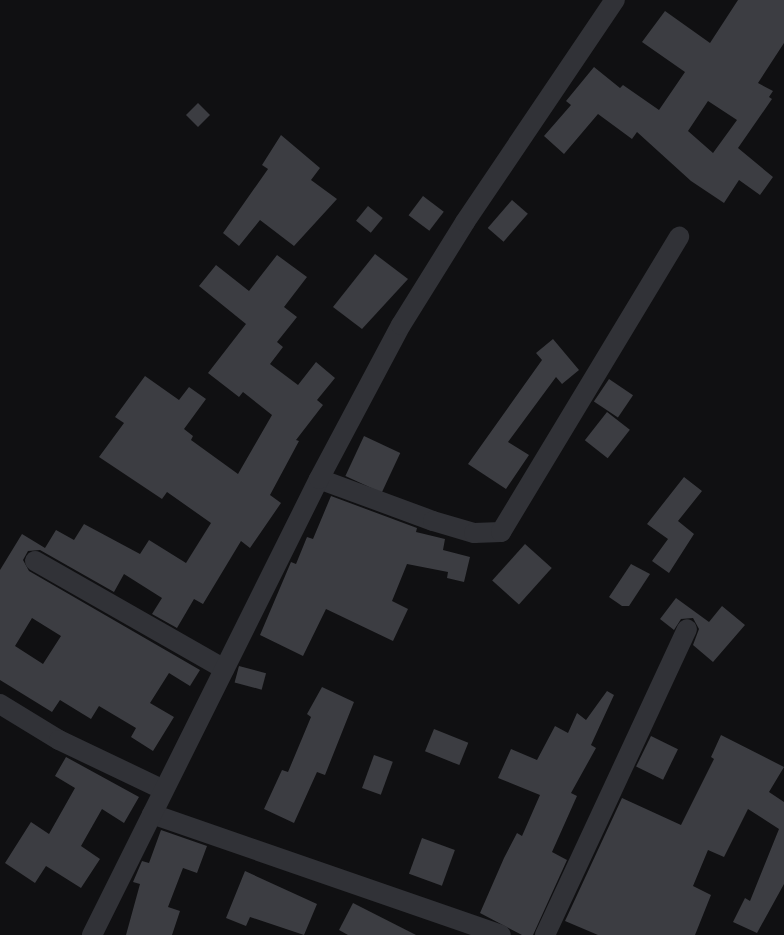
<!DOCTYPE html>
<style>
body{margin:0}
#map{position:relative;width:784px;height:935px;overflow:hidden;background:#101012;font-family:"DM Sans",sans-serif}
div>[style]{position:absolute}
.building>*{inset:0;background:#3c3d42;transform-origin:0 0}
.street>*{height:20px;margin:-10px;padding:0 10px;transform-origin:10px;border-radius:10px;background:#313237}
span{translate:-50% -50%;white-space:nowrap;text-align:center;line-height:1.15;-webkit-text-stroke:4.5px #0b0b0d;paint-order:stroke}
</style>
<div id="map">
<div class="building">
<div style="clip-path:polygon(evenodd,738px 0,784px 0,784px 43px,758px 83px,773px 91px,769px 97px,772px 99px,738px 148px,773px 177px,760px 195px,739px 180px,724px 203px,691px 181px,637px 132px,632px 139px,598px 114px,564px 154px,544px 136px,571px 105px,566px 101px,594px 67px,620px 88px,623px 85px,659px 110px,685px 72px,642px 42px,665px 11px,710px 43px,738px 0,708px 101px,737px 120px,713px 153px,688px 131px,708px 101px)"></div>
<div style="left:198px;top:103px;width:17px;height:17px;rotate:45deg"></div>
<div style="clip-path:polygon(281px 135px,320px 168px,311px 180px,337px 199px,294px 246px,260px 220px,239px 246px,223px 233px,268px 169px,262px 165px)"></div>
<div style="left:423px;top:196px;width:26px;height:24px;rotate:37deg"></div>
<div style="left:512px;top:200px;width:21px;height:37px;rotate:41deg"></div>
<div style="left:368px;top:206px;width:19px;height:19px;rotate:39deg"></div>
<div style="clip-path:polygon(375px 254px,408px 279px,362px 329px,333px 307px)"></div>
<div style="clip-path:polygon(evenodd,277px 255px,307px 277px,284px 307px,297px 317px,277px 342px,283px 347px,270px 364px,298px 385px,316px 362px,335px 378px,317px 400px,323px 405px,296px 440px,299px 441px,270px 495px,281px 503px,250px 548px,241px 541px,203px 604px,194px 599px,177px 628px,152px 614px,162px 598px,124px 574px,114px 592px,40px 550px,28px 551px,23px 560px,29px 571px,200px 670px,190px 686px,169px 673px,150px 703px,174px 717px,153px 751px,131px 737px,136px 728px,99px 706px,91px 719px,60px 700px,52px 712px,0 680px,0 570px,22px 534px,45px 548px,56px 530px,74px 540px,84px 524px,140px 554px,149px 540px,186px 563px,211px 523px,167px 492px,162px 499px,99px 457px,124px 423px,115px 417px,145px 376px,179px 400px,189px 387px,206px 399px,184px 429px,193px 436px,191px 440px,238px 474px,272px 415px,243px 392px,239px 397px,208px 373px,246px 324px,199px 286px,216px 265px,249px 291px,277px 255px,32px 618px,61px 636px,43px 664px,15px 646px,32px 618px)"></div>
<div style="clip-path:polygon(553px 339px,579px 370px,562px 384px,556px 377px,508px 442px,529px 455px,506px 489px,468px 464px,542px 360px,536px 353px)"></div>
<div style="left:609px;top:379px;width:29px;height:27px;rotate:34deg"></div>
<div style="left:607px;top:412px;width:29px;height:36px;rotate:38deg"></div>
<div style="left:364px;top:436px;width:40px;height:44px;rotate:25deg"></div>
<div style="clip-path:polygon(684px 477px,702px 491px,678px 521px,694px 534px,669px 573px,652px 561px,668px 539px,647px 524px)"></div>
<div style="clip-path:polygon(331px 496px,417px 528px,416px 532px,445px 539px,443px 550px,470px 557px,464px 582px,447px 578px,448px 572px,407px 564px,392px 601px,408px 609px,393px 641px,326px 609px,303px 656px,260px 635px,291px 562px,296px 564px,307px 537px,313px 539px)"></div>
<div style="left:525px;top:544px;width:36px;height:49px;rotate:42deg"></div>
<div style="clip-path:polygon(631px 564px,650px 574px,629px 606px,622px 606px,609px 597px)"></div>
<div style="clip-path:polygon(676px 598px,709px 622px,722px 606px,745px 625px,713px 662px,693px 645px,699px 629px,693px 618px,681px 619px,674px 630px,660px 619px)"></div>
<div style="left:239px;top:666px;width:28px;height:17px;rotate:15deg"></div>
<div style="clip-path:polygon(322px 687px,354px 702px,325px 775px,317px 772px,294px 823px,264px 809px,282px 770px,288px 772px,311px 717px,307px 714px)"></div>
<div style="clip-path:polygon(607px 691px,614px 695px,591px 745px,596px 748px,571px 793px,577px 796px,552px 852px,567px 860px,533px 935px,522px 935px,480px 913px,504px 858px,517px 833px,522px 836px,540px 795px,498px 778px,511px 749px,537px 760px,555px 726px,568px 733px,577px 713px,586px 720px)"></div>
<div style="left:434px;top:729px;width:37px;height:24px;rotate:22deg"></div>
<div style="clip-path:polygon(721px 735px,784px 767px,769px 792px,784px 802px,784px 884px,757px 933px,733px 922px,745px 898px,750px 901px,779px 829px,748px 809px,724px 857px,708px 850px,693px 886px,711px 895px,695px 935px,598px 935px,565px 921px,622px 798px,681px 825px,714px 759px,711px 757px)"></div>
<div style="left:651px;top:736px;width:30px;height:34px;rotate:26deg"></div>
<div style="left:374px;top:755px;width:20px;height:35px;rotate:20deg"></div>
<div style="clip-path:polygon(66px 757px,139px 797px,124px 823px,102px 809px,81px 846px,100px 859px,81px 888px,46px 866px,35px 883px,5px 863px,31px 822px,49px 834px,75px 788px,55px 776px)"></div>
<div style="clip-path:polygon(161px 830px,207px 846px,197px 873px,183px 868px,168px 907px,180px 911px,172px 935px,126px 935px,140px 884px,133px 882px,142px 861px,149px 863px)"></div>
<div style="left:422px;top:838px;width:35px;height:38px;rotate:20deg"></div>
<div style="clip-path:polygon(245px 871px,317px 904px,304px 935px,250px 917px,246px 926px,226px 918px)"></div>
<div style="clip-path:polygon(353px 903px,416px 935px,348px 935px,339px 930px)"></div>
</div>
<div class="street">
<div style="left:319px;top:479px;width:121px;rotate:20.2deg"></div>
<div style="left:433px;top:521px;width:43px;rotate:16.3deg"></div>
<div style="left:474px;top:533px;width:27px;rotate:-2deg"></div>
<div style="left:501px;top:532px;width:345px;rotate:-58.9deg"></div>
<div style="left:35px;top:561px;width:218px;rotate:29.7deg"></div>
<div style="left:0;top:704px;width:69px;rotate:31.4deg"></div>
<div style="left:59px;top:740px;width:116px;rotate:25.5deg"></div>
<div style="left:152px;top:814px;width:369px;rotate:19.1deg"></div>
<div style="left:92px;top:935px;width:509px;rotate:-63.54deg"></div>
<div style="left:319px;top:479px;width:174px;rotate:-62deg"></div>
<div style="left:401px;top:325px;width:121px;rotate:-58.1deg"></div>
<div style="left:465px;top:222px;width:268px;rotate:-56deg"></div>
<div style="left:545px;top:935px;width:337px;rotate:-65.1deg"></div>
</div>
</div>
